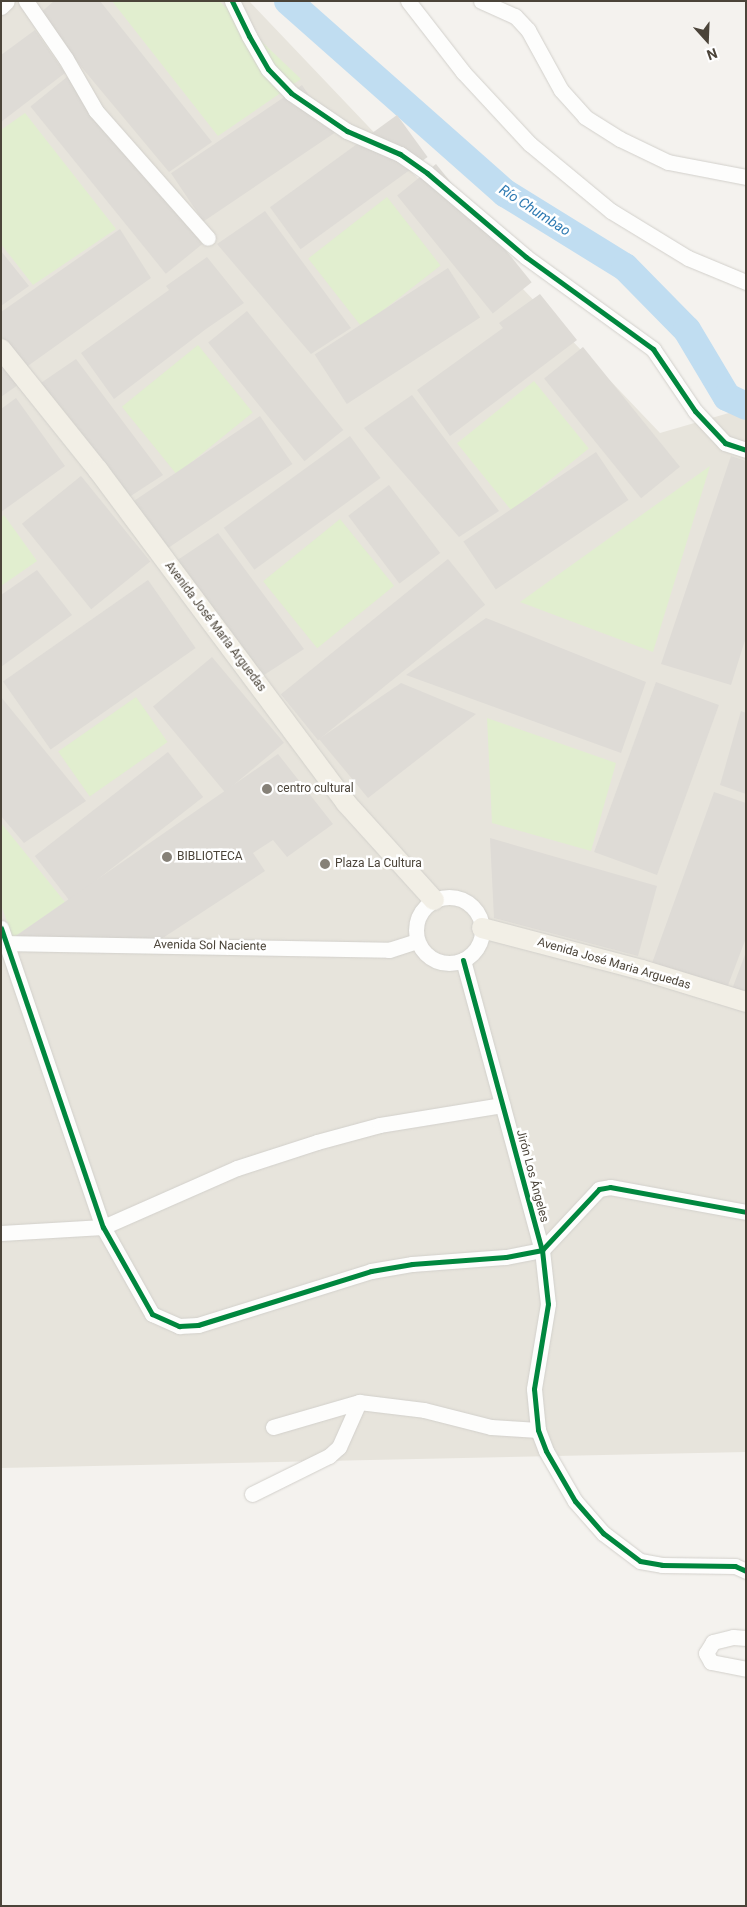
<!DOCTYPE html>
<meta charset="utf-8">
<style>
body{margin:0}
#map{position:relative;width:747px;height:1907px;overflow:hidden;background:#f4f2ee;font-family:Roboto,sans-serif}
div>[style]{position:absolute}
.residential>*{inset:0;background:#e7e4dc}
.green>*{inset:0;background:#e1eecf;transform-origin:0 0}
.river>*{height:28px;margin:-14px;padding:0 14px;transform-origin:14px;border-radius:14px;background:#c0ddf1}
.building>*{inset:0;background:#dedbd6;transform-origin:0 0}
.roads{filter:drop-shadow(0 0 1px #d2d0cb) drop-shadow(0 0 1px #d2d0cb)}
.minor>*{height:15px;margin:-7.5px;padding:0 7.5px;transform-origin:7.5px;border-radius:7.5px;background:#fdfdfc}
.minor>.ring{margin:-7.5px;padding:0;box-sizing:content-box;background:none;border:15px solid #fdfdfc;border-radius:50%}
.major>*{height:20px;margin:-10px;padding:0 10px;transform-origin:10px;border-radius:10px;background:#f2efe6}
.cycleway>*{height:5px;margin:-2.5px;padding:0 2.5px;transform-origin:2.5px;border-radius:2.5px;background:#00873e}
.dots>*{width:14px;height:14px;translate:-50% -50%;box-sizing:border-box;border:2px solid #fff;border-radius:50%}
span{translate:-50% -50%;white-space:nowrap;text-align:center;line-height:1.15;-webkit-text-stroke:5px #fff;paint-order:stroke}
.street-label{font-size:12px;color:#4b4439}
.poi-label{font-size:12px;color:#4b4439}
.left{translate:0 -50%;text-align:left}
.water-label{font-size:14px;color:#2e7ab2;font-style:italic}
.frame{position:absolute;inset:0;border:2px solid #4b4439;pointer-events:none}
.north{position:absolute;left:682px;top:15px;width:50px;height:50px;-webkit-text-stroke:4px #fff;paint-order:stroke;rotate:160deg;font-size:14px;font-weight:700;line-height:20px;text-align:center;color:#4b4439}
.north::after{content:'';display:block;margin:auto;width:18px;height:22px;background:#4b4439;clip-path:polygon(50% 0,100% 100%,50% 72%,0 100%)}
</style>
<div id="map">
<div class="residential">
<div style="clip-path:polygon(1px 1px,249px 1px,660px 433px,746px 408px,746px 1452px,1px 1468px)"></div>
</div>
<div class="green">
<div style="clip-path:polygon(112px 1px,219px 1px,301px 79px,218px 136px)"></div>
<div style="clip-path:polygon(25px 113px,116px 229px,33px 285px,1px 244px,1px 130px)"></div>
<div style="left:387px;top:197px;width:87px;height:100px;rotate:52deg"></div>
<div style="left:198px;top:345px;width:87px;height:98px;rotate:51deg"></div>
<div style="left:534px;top:381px;width:87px;height:99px;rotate:51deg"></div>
<div style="clip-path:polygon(710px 466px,653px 652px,520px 602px)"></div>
<div style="clip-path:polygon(4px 515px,37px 561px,1px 586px,1px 518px)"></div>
<div style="left:340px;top:519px;width:86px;height:99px;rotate:51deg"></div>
<div style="left:136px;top:697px;width:55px;height:95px;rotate:55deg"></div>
<div style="clip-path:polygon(487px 718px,616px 763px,591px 851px,492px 823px)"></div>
<div style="clip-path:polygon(1px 823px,65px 902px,13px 938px,1px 905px)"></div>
</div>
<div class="river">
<div style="left:288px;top:1px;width:290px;rotate:41.5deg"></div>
<div style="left:505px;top:193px;width:141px;rotate:31.7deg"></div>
<div style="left:625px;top:267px;width:88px;rotate:45.5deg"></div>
<div style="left:687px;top:330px;width:78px;rotate:59.2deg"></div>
<div style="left:727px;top:397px;width:21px;rotate:25deg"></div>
</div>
<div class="building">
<div style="clip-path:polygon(54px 1px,100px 1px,212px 142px,169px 172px,38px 15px)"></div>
<div style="clip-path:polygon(35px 30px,65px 73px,1px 122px,1px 55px)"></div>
<div style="left:67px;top:77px;width:215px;height:47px;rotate:51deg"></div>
<div style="left:302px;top:85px;width:58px;height:158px;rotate:56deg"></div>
<div style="left:397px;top:115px;width:52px;height:157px;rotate:54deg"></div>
<div style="left:436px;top:164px;width:152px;height:50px;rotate:51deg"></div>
<div style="clip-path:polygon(265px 211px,351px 328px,311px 354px,217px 244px)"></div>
<div style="clip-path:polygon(120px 229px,151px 278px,25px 368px,1px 336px,1px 312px)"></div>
<div style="clip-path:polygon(1px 251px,29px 286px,1px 306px)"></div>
<div style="clip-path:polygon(207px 257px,244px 303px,206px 329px,114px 399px,81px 353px,169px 290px,166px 286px)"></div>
<div style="left:448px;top:268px;width:59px;height:159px;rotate:57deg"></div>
<div style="clip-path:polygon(540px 294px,577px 340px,450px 436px,417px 390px,503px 328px,499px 323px)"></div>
<div style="left:247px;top:311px;width:153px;height:50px;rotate:51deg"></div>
<div style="left:583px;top:347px;width:154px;height:50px;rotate:51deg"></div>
<div style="clip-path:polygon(1px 358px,22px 382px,1px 397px)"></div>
<div style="clip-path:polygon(76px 359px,163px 475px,123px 501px,29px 391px)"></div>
<div style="clip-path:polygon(412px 395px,499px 511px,459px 537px,364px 428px)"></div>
<div style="clip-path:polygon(16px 398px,65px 466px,1px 512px,1px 409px)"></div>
<div style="left:260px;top:416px;width:58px;height:158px;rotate:56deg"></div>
<div style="left:350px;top:436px;width:52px;height:156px;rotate:54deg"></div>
<div style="left:596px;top:452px;width:58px;height:160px;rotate:56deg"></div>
<div style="clip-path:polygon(731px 456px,746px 461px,746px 637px,731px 685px,661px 664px)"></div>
<div style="left:81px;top:476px;width:110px;height:76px;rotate:51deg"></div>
<div style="left:389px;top:485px;width:85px;height:51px;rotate:53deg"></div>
<div style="clip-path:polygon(218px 533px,304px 649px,264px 675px,170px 565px)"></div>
<div style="left:448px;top:559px;width:59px;height:215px;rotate:51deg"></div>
<div style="clip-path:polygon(37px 570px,72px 615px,1px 667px,1px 595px)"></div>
<div style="left:148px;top:580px;width:83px;height:177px;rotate:55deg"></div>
<div style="clip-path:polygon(486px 618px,646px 682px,621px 753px,406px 675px)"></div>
<div style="left:212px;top:657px;width:112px;height:77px;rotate:50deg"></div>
<div style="left:656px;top:682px;width:67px;height:181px;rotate:20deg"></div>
<div style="clip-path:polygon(401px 683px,476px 714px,368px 798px,319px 739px)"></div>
<div style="clip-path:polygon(1px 697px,86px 801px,24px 843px,1px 816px)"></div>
<div style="clip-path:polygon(741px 711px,746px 713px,746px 794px,720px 785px)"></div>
<div style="left:168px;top:752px;width:57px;height:169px;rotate:52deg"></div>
<div style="clip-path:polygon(278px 754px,333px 824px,287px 857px,273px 840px,253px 853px,265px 871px,152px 945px,7px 942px)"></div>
<div style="clip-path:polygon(714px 792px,746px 803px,746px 938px,727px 988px,651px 966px)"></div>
<div style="clip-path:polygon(490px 838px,657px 886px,638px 956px,494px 918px)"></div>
<div style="clip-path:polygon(746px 952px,746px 996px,731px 992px)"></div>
</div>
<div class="roads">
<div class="minor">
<div style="left:26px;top:1px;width:70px;rotate:55.4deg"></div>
<div style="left:66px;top:59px;width:60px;rotate:60deg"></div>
<div style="left:96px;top:111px;width:169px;rotate:48.6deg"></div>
<div style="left:232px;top:1px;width:39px;rotate:64deg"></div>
<div style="left:249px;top:36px;width:38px;rotate:60deg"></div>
<div style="left:268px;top:69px;width:33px;rotate:46deg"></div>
<div style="left:291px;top:93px;width:68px;rotate:34.2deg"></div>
<div style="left:347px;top:131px;width:58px;rotate:23.5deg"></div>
<div style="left:400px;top:154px;width:33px;rotate:35deg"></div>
<div style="left:427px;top:173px;width:130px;rotate:40.3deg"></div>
<div style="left:526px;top:257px;width:157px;rotate:35.9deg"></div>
<div style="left:653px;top:349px;width:75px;rotate:55.9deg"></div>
<div style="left:695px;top:411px;width:44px;rotate:46.8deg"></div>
<div style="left:725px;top:443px;width:22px;rotate:18deg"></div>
<div style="left:408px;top:1px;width:90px;rotate:52.2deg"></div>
<div style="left:463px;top:72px;width:98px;rotate:47.1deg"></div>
<div style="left:530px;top:144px;width:105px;rotate:39.6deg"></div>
<div style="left:611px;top:211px;width:90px;rotate:31.4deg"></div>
<div style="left:688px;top:258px;width:63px;rotate:22.5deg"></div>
<div style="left:481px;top:1px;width:37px;rotate:24deg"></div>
<div style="left:515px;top:16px;width:19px;rotate:47deg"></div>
<div style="left:528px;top:30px;width:68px;rotate:61.2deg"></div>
<div style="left:561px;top:90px;width:36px;rotate:48deg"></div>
<div style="left:585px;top:117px;width:41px;rotate:32.2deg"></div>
<div style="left:620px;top:139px;width:53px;rotate:25.6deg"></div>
<div style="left:668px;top:162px;width:79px;rotate:10.9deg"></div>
<div style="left:1px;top:7px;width:8px;rotate:-45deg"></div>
<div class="ring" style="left:416px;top:897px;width:51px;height:51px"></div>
<div style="left:1px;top:928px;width:316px;rotate:71.2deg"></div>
<div style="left:103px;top:1227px;width:100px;rotate:60.6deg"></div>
<div style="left:152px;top:1314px;width:30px;rotate:24deg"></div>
<div style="left:179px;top:1326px;width:19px;rotate:-3deg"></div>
<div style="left:198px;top:1325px;width:181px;rotate:-17.3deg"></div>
<div style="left:371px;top:1271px;width:42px;rotate:-9.7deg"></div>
<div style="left:412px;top:1264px;width:94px;rotate:-4.3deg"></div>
<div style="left:506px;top:1257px;width:37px;rotate:-11deg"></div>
<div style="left:542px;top:1250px;width:83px;rotate:-46.9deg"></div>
<div style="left:599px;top:1189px;width:11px;rotate:-10deg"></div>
<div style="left:610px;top:1187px;width:138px;rotate:10.4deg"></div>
<div style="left:1px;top:943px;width:388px;rotate:1deg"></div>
<div style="left:389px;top:950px;width:29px;rotate:-18deg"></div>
<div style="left:463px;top:960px;width:301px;rotate:74.8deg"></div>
<div style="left:542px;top:1250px;width:54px;rotate:83.7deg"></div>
<div style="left:548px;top:1304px;width:86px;rotate:99.4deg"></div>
<div style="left:534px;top:1389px;width:41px;rotate:84.4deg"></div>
<div style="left:538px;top:1430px;width:22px;rotate:69deg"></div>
<div style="left:546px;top:1451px;width:58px;rotate:59.9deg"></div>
<div style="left:575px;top:1501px;width:43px;rotate:48.8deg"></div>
<div style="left:603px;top:1533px;width:46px;rotate:37.1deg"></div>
<div style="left:640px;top:1561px;width:22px;rotate:10deg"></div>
<div style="left:662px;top:1565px;width:73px;rotate:0.8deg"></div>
<div style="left:735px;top:1566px;width:12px;rotate:24deg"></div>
<div style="left:1px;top:1233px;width:102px;rotate:-3.4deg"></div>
<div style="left:103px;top:1227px;width:146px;rotate:-23.8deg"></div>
<div style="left:237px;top:1168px;width:84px;rotate:-18deg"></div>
<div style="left:317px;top:1142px;width:65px;rotate:-15.1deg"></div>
<div style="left:380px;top:1125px;width:124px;rotate:-9.3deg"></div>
<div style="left:273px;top:1427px;width:90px;rotate:-16.2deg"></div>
<div style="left:359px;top:1402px;width:65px;rotate:7deg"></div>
<div style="left:424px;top:1410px;width:69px;rotate:14.2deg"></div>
<div style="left:491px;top:1427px;width:47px;rotate:3.7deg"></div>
<div style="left:252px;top:1494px;width:86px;rotate:-26.3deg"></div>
<div style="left:329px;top:1456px;width:13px;rotate:-42deg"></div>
<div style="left:339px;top:1447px;width:49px;rotate:-66deg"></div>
<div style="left:746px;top:1638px;width:13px;rotate:-176deg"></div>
<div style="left:733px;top:1637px;width:21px;rotate:166deg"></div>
<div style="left:713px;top:1642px;width:13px;rotate:122deg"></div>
<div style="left:706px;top:1653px;width:10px;rotate:61deg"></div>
<div style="left:711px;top:1662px;width:36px;rotate:11deg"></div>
</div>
<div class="major">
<div style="left:1px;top:349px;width:155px;rotate:51.3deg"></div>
<div style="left:98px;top:470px;width:415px;rotate:53.3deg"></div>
<div style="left:346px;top:803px;width:131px;rotate:47.8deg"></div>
<div style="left:482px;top:928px;width:165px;rotate:14.7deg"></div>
<div style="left:642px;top:970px;width:109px;rotate:17.1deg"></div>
</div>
</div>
<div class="cycleway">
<div style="left:232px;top:1px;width:39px;rotate:64deg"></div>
<div style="left:249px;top:36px;width:38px;rotate:60deg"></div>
<div style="left:268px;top:69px;width:33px;rotate:46deg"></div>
<div style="left:291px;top:93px;width:68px;rotate:34.2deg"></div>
<div style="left:347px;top:131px;width:58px;rotate:23.5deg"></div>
<div style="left:400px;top:154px;width:33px;rotate:35deg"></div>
<div style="left:427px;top:173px;width:130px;rotate:40.3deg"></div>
<div style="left:526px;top:257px;width:157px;rotate:35.9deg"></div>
<div style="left:653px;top:349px;width:75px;rotate:55.9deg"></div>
<div style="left:695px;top:411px;width:44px;rotate:46.8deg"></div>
<div style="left:725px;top:443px;width:22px;rotate:18deg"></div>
<div style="left:1px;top:928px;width:316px;rotate:71.2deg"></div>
<div style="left:103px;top:1227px;width:100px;rotate:60.6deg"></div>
<div style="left:152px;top:1314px;width:30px;rotate:24deg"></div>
<div style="left:179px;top:1326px;width:19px;rotate:-3deg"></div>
<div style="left:198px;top:1325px;width:181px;rotate:-17.3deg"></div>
<div style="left:371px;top:1271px;width:42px;rotate:-9.7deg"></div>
<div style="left:412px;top:1264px;width:94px;rotate:-4.3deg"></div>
<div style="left:506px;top:1257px;width:37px;rotate:-11deg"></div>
<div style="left:542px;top:1250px;width:83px;rotate:-46.9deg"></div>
<div style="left:599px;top:1189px;width:11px;rotate:-10deg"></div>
<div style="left:610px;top:1187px;width:138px;rotate:10.4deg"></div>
<div style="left:463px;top:960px;width:301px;rotate:74.8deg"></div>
<div style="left:542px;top:1250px;width:54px;rotate:83.7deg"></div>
<div style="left:548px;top:1304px;width:86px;rotate:99.4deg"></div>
<div style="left:534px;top:1389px;width:41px;rotate:84.4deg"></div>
<div style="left:538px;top:1430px;width:22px;rotate:69deg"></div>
<div style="left:546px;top:1451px;width:58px;rotate:59.9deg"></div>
<div style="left:575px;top:1501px;width:43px;rotate:48.8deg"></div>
<div style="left:603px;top:1533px;width:46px;rotate:37.1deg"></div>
<div style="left:640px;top:1561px;width:22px;rotate:10deg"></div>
<div style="left:662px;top:1565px;width:73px;rotate:0.8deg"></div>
<div style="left:735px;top:1566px;width:12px;rotate:24deg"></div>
</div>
<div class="dots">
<div style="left:267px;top:789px;background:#868178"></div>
<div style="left:167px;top:857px;background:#868178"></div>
<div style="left:325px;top:864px;background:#868178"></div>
</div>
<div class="street-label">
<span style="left:215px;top:627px;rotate:53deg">Avenida José Maria Arguedas</span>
<span style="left:210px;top:946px;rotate:1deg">Avenida Sol Naciente</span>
<span style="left:614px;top:964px;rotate:16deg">Avenida José Maria Arguedas</span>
<span style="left:532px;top:1176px;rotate:75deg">Jirón Los Ángeles</span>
</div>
<div class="poi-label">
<span class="left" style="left:277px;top:789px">centro cultural</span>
<span class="left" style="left:177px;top:857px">BIBLIOTECA</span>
<span class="left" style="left:335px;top:864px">Plaza La Cultura</span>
</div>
<div class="water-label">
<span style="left:535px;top:210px;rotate:33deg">Río Chumbao</span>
</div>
<div class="frame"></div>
<div class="north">N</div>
</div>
